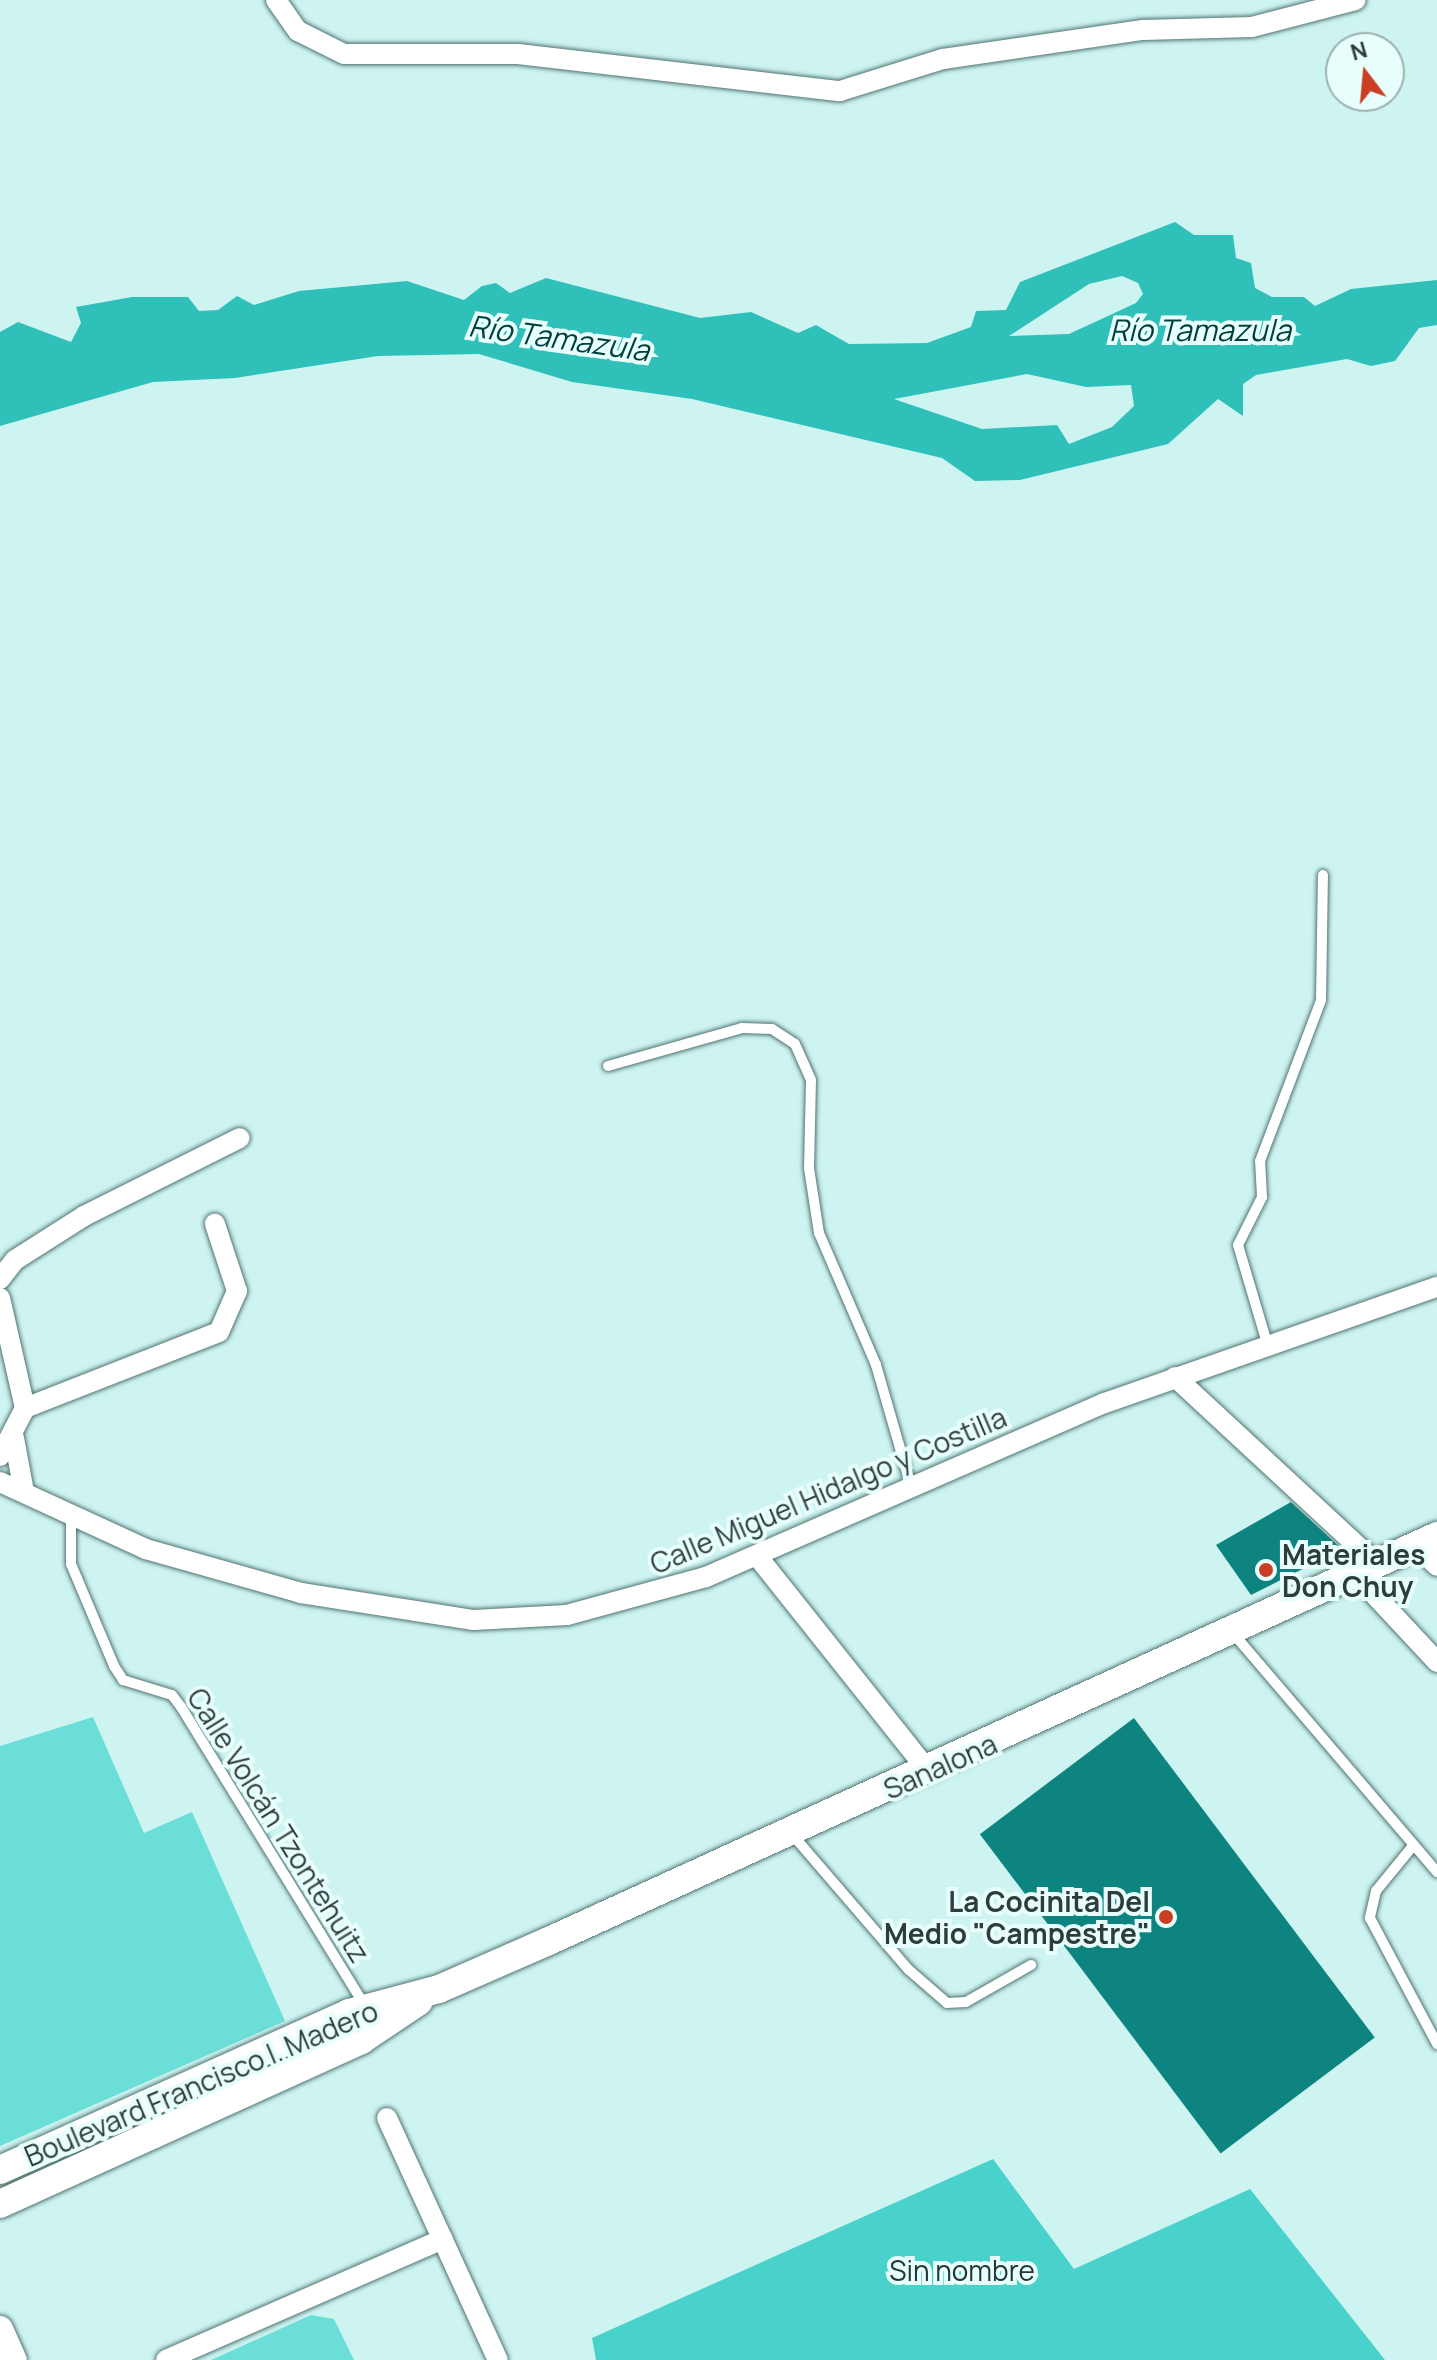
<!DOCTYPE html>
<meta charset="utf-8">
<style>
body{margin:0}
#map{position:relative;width:1437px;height:2360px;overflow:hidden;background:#cdf4f1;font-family:Manrope,sans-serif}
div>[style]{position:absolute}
.green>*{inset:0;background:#6aded7}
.forest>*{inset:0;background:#49d2cb}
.water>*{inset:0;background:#2ec0b9}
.building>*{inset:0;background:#0d847f;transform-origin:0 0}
.roads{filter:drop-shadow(0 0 2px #517471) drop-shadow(0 0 2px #517471)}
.service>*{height:10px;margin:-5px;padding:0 5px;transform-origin:5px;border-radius:5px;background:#fff}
.minor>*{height:20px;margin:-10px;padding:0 10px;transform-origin:10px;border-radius:10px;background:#fff}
.tertiary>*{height:26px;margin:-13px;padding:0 13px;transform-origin:13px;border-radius:13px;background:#fff}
.secondary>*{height:28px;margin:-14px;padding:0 14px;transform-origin:14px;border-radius:14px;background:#fff}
.dots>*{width:22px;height:22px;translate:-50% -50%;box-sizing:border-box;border:4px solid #e7fefc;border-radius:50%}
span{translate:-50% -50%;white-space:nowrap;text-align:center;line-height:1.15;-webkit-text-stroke:8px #e7fefc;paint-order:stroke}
.street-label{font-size:28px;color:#2e3d3c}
.poi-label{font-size:28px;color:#2e3d3c;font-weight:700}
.left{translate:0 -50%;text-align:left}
.right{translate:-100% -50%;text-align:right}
.park-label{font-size:28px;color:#223937}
.water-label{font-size:30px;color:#003f3d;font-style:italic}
.north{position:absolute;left:1325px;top:32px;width:80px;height:80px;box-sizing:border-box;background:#e7fefc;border:2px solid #9db1af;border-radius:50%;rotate:344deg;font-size:22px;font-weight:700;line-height:32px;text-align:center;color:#2e3d3c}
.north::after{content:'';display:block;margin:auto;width:28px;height:36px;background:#ca3f24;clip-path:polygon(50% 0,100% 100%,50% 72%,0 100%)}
</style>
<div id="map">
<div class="green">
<div style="clip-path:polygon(93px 1717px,144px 1833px,192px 1812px,285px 2021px,0 2146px,0 1746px)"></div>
<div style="clip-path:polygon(311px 2315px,334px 2319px,354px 2360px,211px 2360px)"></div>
</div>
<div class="forest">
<div style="clip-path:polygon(993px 2159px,1074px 2269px,1250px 2189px,1385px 2360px,596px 2360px,592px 2338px)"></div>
</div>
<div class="water">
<div style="clip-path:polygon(evenodd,1175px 222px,1194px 235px,1233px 235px,1236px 258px,1251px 263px,1255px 288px,1272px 297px,1304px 297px,1315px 306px,1351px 289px,1437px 280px,1437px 325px,1419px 328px,1395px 361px,1371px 366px,1347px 359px,1256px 375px,1243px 384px,1243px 416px,1218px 399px,1168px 444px,1020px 480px,975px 481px,942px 458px,692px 399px,572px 382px,479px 354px,378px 356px,235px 378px,153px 382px,0 426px,0 332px,18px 322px,71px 342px,81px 323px,76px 307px,132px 297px,188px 297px,199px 311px,218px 310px,237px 296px,254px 305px,299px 291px,407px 281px,464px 300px,482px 286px,496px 283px,510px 293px,546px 278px,700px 318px,751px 312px,798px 333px,816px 325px,849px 344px,927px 343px,971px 327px,976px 311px,1006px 310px,1020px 282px,1175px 222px,1122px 276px,1138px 283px,1143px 294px,1136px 303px,1069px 334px,1009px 336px,1089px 284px,1122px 276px,1175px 222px,1027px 374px,1086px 387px,1131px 385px,1134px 406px,1112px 427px,1069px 444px,1057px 425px,982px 429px,894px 399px,1027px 374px)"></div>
</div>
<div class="building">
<div style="clip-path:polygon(1291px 1502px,1342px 1549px,1251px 1595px,1216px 1545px)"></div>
<div style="left:1134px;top:1718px;width:400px;height:193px;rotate:53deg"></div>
</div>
<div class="roads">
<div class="service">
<div style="left:608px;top:1066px;width:139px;rotate:-15.8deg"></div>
<div style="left:742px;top:1028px;width:30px;rotate:2deg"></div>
<div style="left:772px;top:1029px;width:27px;rotate:33deg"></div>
<div style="left:795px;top:1044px;width:39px;rotate:66deg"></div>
<div style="left:811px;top:1080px;width:88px;rotate:91.3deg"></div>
<div style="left:809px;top:1168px;width:66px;rotate:81.3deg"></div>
<div style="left:819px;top:1233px;width:144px;rotate:66.6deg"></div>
<div style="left:876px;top:1365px;width:126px;rotate:73.9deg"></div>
<div style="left:1267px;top:1343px;width:102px;rotate:-106.5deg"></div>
<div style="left:1238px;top:1245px;width:54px;rotate:-63.4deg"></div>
<div style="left:1262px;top:1197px;width:36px;rotate:-93deg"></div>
<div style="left:1260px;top:1161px;width:172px;rotate:-69.2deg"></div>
<div style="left:1321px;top:1000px;width:125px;rotate:-89.1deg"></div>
<div style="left:71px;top:1515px;width:49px;rotate:90deg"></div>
<div style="left:71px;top:1564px;width:111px;rotate:67.1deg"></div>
<div style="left:114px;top:1666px;width:17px;rotate:57deg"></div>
<div style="left:123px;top:1680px;width:51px;rotate:17deg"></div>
<div style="left:172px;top:1695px;width:15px;rotate:53deg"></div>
<div style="left:181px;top:1707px;width:351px;rotate:58.4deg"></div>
<div style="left:1232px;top:1632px;width:316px;rotate:49.5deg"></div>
<div style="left:791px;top:1833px;width:181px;rotate:49.3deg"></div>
<div style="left:909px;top:1970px;width:50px;rotate:41deg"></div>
<div style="left:947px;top:2003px;width:19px;rotate:-3deg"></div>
<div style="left:966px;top:2002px;width:75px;rotate:-29.6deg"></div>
<div style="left:1412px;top:1847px;width:57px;rotate:129.3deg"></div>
<div style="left:1376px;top:1891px;width:28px;rotate:103deg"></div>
<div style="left:1370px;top:1918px;width:143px;rotate:62deg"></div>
</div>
<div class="minor">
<div style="left:276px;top:0;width:38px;rotate:55deg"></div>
<div style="left:298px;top:31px;width:51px;rotate:26.6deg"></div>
<div style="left:344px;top:54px;width:174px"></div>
<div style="left:518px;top:54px;width:324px;rotate:6.6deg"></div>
<div style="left:840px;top:91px;width:108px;rotate:-17.3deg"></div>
<div style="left:943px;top:59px;width:202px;rotate:-8.3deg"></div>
<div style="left:1143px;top:30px;width:109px;rotate:-1.6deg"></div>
<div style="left:1252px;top:27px;width:107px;rotate:-14.6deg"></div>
<div style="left:0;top:1279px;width:24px;rotate:-52deg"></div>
<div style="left:15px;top:1260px;width:82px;rotate:-32.5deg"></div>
<div style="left:84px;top:1216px;width:174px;rotate:-26.6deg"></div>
<div style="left:0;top:1298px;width:113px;rotate:77.2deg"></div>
<div style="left:1175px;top:1377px;width:275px;rotate:42.8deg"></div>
<div style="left:14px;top:1438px;width:55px;rotate:79.5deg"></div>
<div style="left:0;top:1456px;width:54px;rotate:-62.5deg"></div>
<div style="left:25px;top:1408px;width:208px;rotate:-21.4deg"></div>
<div style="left:219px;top:1332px;width:45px;rotate:-66.3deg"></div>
<div style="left:237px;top:1291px;width:71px;rotate:-108.2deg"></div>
<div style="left:0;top:1482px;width:161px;rotate:24.7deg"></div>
<div style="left:146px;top:1549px;width:161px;rotate:15.8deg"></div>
<div style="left:301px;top:1593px;width:175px;rotate:8.9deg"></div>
<div style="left:474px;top:1620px;width:93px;rotate:-3.1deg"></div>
<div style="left:567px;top:1615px;width:144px;rotate:-15.3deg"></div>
<div style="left:706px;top:1577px;width:435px;rotate:-23.6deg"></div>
<div style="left:1105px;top:1403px;width:352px;rotate:-19.3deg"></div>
<div style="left:1417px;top:1546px;width:28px;rotate:45deg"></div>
<div style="left:758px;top:1557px;width:275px;rotate:51.5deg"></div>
<div style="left:1356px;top:1575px;width:119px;rotate:47deg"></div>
<div style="left:387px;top:2118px;width:266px;rotate:65.4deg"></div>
<div style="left:166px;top:2360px;width:302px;rotate:-23.6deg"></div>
</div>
<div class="tertiary">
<div style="left:0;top:2329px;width:34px;rotate:66deg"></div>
</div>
<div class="secondary">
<div style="left:0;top:2170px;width:383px;rotate:-24.2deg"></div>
<div style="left:349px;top:2013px;width:93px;rotate:-14.9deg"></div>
<div style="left:439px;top:1989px;width:122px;rotate:-23.6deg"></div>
<div style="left:551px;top:1940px;width:974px;rotate:-24.51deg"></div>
<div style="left:0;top:2204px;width:397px;rotate:-24.4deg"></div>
<div style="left:361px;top:2040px;width:69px;rotate:-33.7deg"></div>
</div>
</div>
<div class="dots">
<div style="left:1266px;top:1570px;background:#ca3f24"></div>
<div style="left:1166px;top:1917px;background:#ca3f24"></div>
</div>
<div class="street-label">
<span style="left:828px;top:1490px;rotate:-23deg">Calle Miguel Hidalgo y Costilla</span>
<span style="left:940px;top:1766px;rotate:-24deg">Sanalona</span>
<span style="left:279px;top:1825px;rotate:58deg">Calle Volcán Tzontehuitz</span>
<span style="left:201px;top:2083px;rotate:-23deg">Boulevard Francisco I. Madero</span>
</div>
<div class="poi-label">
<span class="left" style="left:1282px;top:1570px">Materiales<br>Don Chuy</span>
<span class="right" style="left:1150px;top:1917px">La Cocinita Del<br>Medio "Campestre"</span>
</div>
<div class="park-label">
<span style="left:962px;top:2270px">Sin nombre</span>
</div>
<div class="water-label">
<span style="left:1200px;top:330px">Río Tamazula</span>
<span style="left:559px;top:338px;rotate:8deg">Río Tamazula</span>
</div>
<div class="north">N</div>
</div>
